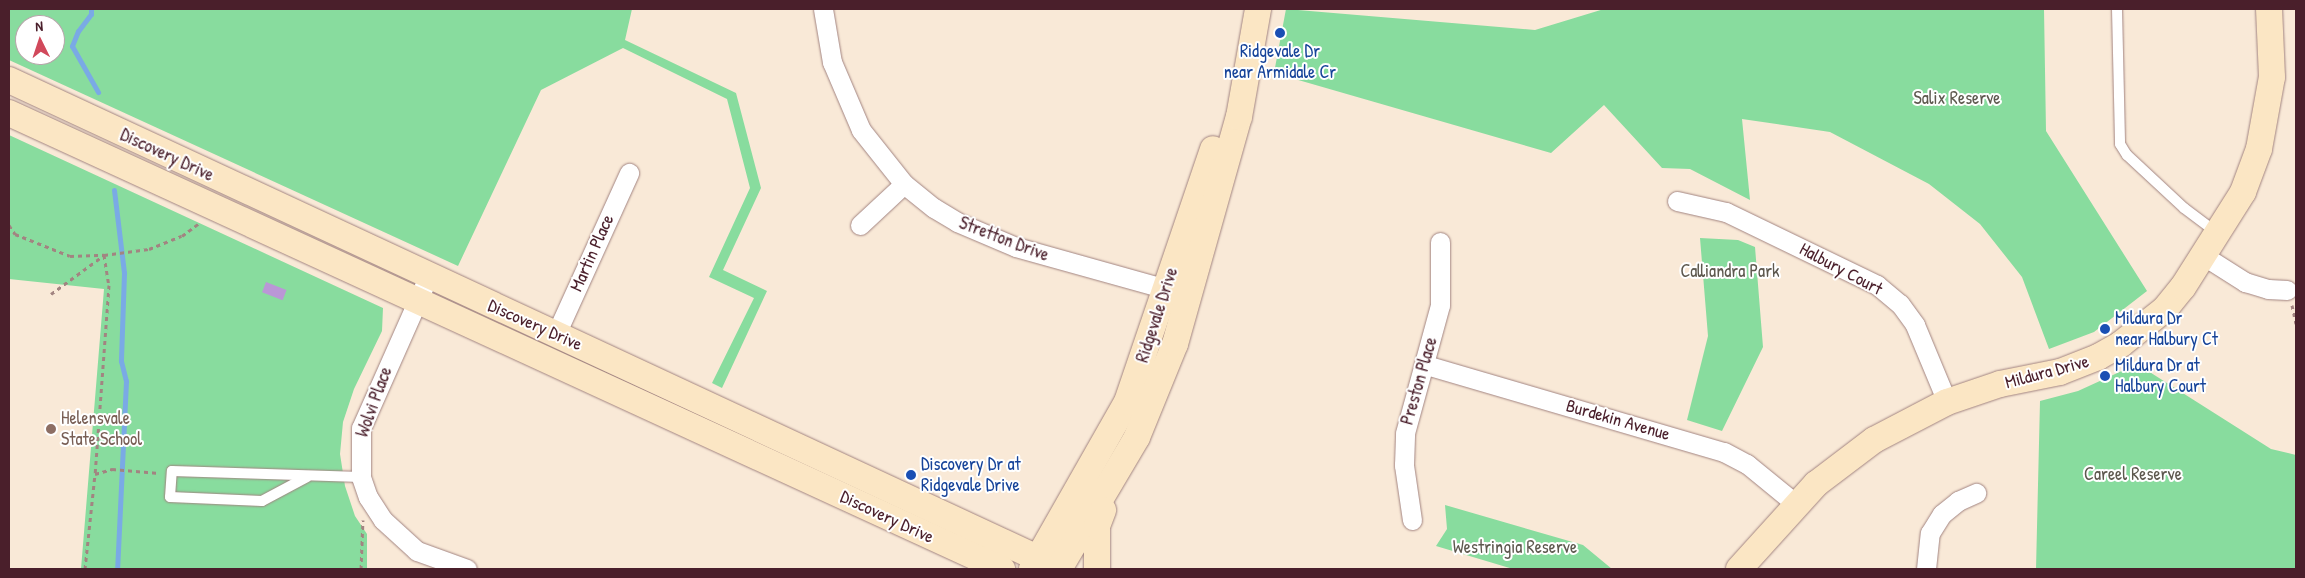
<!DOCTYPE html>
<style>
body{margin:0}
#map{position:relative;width:2305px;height:578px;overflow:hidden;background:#f9e9d7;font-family:"Patrick Hand",sans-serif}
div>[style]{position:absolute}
.green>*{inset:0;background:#88dc9e}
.stream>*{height:5px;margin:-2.5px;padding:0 2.5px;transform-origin:2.5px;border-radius:2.5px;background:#7aaae5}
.building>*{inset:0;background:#ba97d6;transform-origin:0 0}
.path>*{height:3px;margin-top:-1.5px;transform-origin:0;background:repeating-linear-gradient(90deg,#a28481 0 4px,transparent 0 8px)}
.roads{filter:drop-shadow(0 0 1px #a28481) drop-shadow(0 0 1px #a28481)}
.lane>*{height:10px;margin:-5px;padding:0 5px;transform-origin:5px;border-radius:5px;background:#fff}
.street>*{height:19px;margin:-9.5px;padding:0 9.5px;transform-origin:9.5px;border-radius:9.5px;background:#fff}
.secondary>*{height:26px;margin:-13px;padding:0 13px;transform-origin:13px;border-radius:13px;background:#fbe6c4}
.dots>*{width:14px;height:14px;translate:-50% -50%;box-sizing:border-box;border:2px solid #fff;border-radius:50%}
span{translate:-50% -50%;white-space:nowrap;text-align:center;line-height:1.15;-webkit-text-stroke:4px #fff;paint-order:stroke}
.transit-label{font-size:18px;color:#164399}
.left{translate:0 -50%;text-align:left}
.park-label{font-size:18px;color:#5d584e}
.street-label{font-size:18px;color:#4a1f2b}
.education-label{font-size:18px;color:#785e54}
.frame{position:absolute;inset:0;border:10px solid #4a1f2b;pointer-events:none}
.north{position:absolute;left:15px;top:15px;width:50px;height:50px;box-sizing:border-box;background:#fff;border:1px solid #b7a5aa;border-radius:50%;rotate:356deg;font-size:14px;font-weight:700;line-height:20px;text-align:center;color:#4a1f2b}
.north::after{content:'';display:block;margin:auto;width:18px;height:22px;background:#d1495b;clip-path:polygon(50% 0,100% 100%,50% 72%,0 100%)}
</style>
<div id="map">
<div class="green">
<div style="clip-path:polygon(evenodd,9px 9px,632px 9px,625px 40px,736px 93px,761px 188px,723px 270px,767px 291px,722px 388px,712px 383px,754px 298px,709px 277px,750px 188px,727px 99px,623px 48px,541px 90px,458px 266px,9px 60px,9px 9px,25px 25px,55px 25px,55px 55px,25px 55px,25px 25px)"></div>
<div style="clip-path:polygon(1286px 9px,1535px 30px,1604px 9px,2044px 9px,2046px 131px,2147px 291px,2094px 332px,2049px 349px,2022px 277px,1980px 224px,1929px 184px,1830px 132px,1742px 119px,1750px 200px,1690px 169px,1662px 168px,1604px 105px,1551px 153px,1274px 73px)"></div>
<div style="clip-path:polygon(9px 135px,383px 308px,382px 331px,354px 389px,343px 422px,340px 454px,345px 486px,355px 516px,367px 534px,367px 569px,81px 569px,104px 289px,9px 279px)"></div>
<div style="clip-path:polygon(1700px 238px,1738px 240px,1755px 247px,1763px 347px,1722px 431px,1687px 420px,1708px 336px)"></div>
<div style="clip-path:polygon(2137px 364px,2271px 449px,2296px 455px,2296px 569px,2036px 569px,2040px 401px,2078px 391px)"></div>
<div style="clip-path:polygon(1445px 505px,1583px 545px,1612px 569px,1513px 569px,1436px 546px,1447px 529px)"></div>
</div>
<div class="stream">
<div style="left:91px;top:9px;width:5px;rotate:90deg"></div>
<div style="left:91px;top:14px;width:21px;rotate:127deg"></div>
<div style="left:78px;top:31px;width:16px;rotate:112deg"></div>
<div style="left:72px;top:46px;width:53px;rotate:60.5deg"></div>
<div style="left:114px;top:190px;width:84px;rotate:83.1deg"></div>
<div style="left:124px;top:273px;width:88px;rotate:92deg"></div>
<div style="left:121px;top:361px;width:21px;rotate:76deg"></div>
<div style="left:126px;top:381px;width:188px;rotate:92.7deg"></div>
</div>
<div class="building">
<div style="left:266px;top:282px;width:22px;height:11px;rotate:21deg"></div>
</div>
<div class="path">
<div style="left:9px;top:225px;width:11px;rotate:56deg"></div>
<div style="left:15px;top:234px;width:59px;rotate:21.8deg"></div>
<div style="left:70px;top:256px;width:34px;rotate:-2deg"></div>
<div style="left:104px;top:255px;width:45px;rotate:-7.6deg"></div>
<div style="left:149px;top:249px;width:35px;rotate:-22deg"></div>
<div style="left:182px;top:236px;width:21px;rotate:-37deg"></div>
<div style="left:51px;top:294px;width:66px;rotate:-36.3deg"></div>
<div style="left:104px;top:255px;width:30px;rotate:81deg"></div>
<div style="left:109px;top:285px;width:190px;rotate:94.2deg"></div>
<div style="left:2292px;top:305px;width:19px;rotate:78deg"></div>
<div style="left:85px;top:569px;width:96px;rotate:-84deg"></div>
<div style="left:95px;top:474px;width:18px;rotate:-16deg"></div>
<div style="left:112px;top:469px;width:47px;rotate:4.9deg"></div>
<div style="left:361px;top:569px;width:49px;rotate:-87.7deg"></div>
</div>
<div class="roads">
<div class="lane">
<div style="left:2117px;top:9px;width:135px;rotate:88.7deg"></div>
<div style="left:2120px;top:144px;width:13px;rotate:58deg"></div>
<div style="left:2127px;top:155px;width:78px;rotate:42.9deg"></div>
<div style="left:2184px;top:208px;width:40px;rotate:37deg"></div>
<div style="left:307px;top:477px;width:51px;rotate:151.9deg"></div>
<div style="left:262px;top:501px;width:92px;rotate:-177.5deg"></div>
<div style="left:170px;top:497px;width:26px;rotate:-86deg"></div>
<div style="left:172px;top:471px;width:189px;rotate:1.8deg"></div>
</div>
<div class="street">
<div style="left:823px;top:9px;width:54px;rotate:80.4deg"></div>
<div style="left:832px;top:62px;width:74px;rotate:66.9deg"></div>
<div style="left:861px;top:130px;width:69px;rotate:51.5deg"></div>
<div style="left:904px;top:184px;width:38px;rotate:39deg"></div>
<div style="left:934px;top:208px;width:27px;rotate:31deg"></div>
<div style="left:957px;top:222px;width:64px;rotate:23deg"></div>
<div style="left:1016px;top:247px;width:167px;rotate:15.6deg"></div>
<div style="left:1677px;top:201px;width:50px;rotate:12.7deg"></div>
<div style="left:1726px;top:212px;width:168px;rotate:25.8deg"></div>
<div style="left:1877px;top:285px;width:30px;rotate:40deg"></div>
<div style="left:1900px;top:304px;width:26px;rotate:54deg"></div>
<div style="left:1915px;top:325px;width:83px;rotate:67.4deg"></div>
<div style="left:860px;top:225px;width:60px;rotate:-43deg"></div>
<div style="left:2204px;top:256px;width:49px;rotate:32.4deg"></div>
<div style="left:2245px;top:282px;width:24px;rotate:17deg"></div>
<div style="left:2268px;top:289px;width:19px;rotate:3deg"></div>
<div style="left:428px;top:277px;width:165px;rotate:113.9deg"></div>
<div style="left:361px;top:428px;width:49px;rotate:90deg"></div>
<div style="left:361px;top:477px;width:21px;rotate:71deg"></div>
<div style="left:368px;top:497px;width:27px;rotate:57deg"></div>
<div style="left:383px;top:520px;width:46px;rotate:42.4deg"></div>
<div style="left:417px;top:551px;width:53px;rotate:19.8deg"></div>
<div style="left:556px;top:334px;width:177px;rotate:-65.6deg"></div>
<div style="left:1426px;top:365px;width:310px;rotate:16.3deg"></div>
<div style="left:1724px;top:452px;width:26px;rotate:28deg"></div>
<div style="left:1747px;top:464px;width:63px;rotate:39.2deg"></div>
<div style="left:1412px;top:520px;width:56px;rotate:-98.3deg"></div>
<div style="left:1404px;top:465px;width:32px;rotate:-88deg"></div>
<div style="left:1405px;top:433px;width:133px;rotate:-74.7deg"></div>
<div style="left:1440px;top:305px;width:63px;rotate:-90deg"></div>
<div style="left:1926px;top:569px;width:36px;rotate:-84deg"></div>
<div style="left:1930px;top:533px;width:22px;rotate:-58deg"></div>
<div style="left:1942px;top:514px;width:21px;rotate:-39deg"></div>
<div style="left:1958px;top:501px;width:20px;rotate:-24deg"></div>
</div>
<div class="secondary">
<div style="left:9px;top:80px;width:1160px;rotate:24.93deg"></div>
<div style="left:9px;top:113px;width:1093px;rotate:24.67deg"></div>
<div style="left:1032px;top:569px;width:192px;rotate:-60.4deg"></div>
<div style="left:1127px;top:402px;width:267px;rotate:-71.2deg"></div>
<div style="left:1059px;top:569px;width:153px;rotate:-59.4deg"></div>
<div style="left:1137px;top:437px;width:100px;rotate:-67.8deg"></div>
<div style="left:1175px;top:344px;width:236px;rotate:-74.3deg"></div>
<div style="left:1239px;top:117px;width:110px;rotate:-80deg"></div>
<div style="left:1097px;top:569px;width:43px;rotate:-90deg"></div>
<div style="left:1097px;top:526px;width:17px;rotate:-69deg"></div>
<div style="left:1739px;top:569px;width:115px;rotate:-47.8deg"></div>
<div style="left:1816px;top:484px;width:73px;rotate:-37.2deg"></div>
<div style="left:1874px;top:440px;width:82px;rotate:-27.5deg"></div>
<div style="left:1947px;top:402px;width:56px;rotate:-18.8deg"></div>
<div style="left:2000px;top:384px;width:61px;rotate:-11.3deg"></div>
<div style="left:2060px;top:372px;width:41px;rotate:-21.5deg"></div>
<div style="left:2098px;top:357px;width:26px;rotate:-29deg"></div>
<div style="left:2121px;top:344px;width:56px;rotate:-38.5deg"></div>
<div style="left:2165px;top:309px;width:28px;rotate:-51deg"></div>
<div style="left:2183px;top:287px;width:112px;rotate:-57.7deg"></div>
<div style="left:2243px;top:192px;width:46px;rotate:-69.6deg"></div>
<div style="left:2259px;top:149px;width:73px;rotate:-79.8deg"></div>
<div style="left:2272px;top:77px;width:68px;rotate:-92.5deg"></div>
</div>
</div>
<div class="dots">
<div style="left:1280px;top:33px;background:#1a4fb4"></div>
<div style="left:2105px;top:329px;background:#1a4fb4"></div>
<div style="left:2105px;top:376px;background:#1a4fb4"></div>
<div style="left:51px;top:429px;background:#8d6e63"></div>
<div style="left:911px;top:475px;background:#1a4fb4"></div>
</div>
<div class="transit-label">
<span style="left:1280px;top:62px">Ridgevale Dr<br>near Armidale Cr</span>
<span class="left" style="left:2115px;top:329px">Mildura Dr<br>near Halbury Ct</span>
<span class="left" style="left:2115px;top:376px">Mildura Dr at<br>Halbury Court</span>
<span class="left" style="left:921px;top:475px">Discovery Dr at<br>Ridgevale Drive</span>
</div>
<div class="park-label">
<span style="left:1957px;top:98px">Salix Reserve</span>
<span style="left:1730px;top:271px">Calliandra Park</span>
<span style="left:2133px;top:474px">Careel Reserve</span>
<span style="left:1515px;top:547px">Westringia Reserve</span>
</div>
<div class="street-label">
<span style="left:167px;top:155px;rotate:25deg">Discovery Drive</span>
<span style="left:1004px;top:239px;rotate:21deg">Stretton Drive</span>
<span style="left:592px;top:253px;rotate:-66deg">Martin Place</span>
<span style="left:1841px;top:269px;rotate:28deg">Halbury Court</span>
<span style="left:1157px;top:315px;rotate:-72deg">Ridgevale Drive</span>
<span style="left:535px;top:325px;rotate:24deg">Discovery Drive</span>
<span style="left:2047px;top:372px;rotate:-15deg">Mildura Drive</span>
<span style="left:1419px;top:381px;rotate:-74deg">Preston Place</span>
<span style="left:374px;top:402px;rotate:-70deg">Wolvi Place</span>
<span style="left:1618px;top:420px;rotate:16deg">Burdekin Avenue</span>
<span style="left:887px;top:517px;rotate:25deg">Discovery Drive</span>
</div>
<div class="education-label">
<span class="left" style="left:61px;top:429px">Helensvale<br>State School</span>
</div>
<div class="frame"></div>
<div class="north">N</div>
</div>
